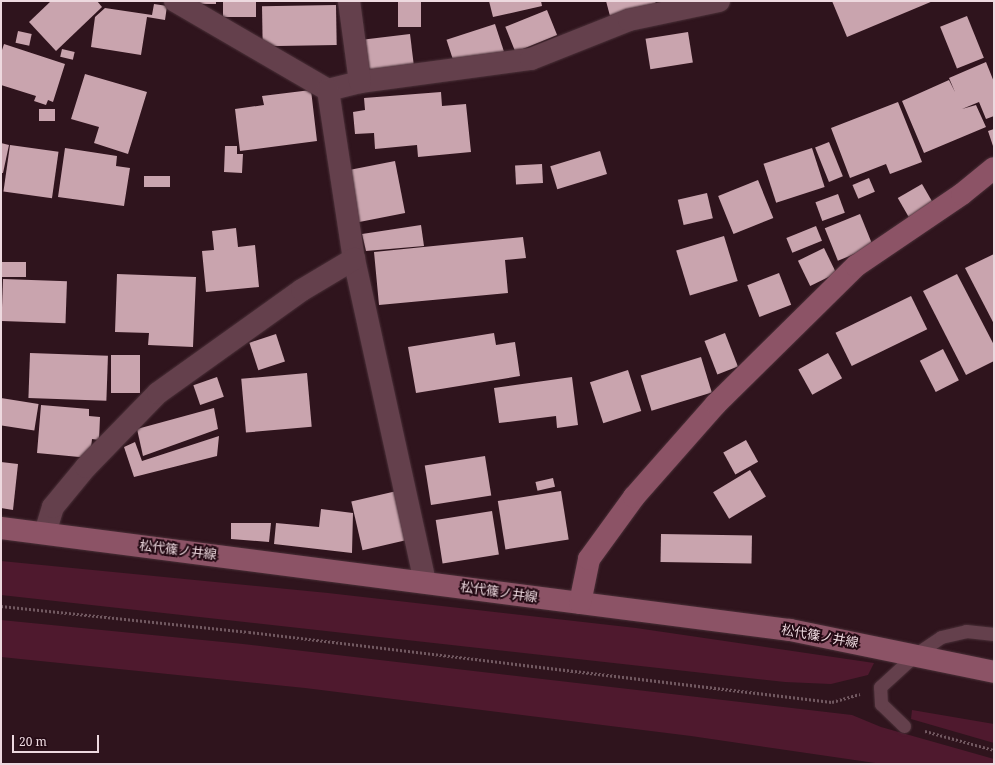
<!DOCTYPE html>
<meta charset="utf-8">
<style>
body{margin:0}
#map{position:relative;width:995px;height:765px;overflow:hidden;background:#2f141d;font-family:"Noto Serif","Noto Sans JP",serif}
div>[style]{position:absolute}
.green>*{inset:0;background:#4f192e}
.building>*{inset:0;background:#c9a4ae;transform-origin:0 0}
.path>*{height:2.5px;margin-top:-1.25px;transform-origin:0;background:repeating-linear-gradient(90deg,#715860 0 2px,transparent 0 4px)}
.roads{filter:drop-shadow(0 0 1px #4a3038) drop-shadow(0 0 1px #4a3038)}
.lane>*{height:13px;margin:-6.5px;padding:0 6.5px;transform-origin:6.5px;border-radius:6.5px;background:#64404c}
.street>*{height:22px;margin:-11px;padding:0 11px;transform-origin:11px;border-radius:11px;background:#64404c}
.secondary>*{height:22px;margin:-11px;padding:0 11px;transform-origin:11px;border-radius:11px;background:#8c5366}
span{translate:-50% -50%;white-space:nowrap;text-align:center;line-height:1.15;-webkit-text-stroke:4px #240a14;paint-order:stroke}
.street-label{font-size:13px;color:#edd9df}
.frame{position:absolute;inset:0;border:2px solid #edd9df;pointer-events:none}
.scale{position:absolute;left:12px;top:735px;width:87px;height:18px;box-sizing:border-box;border:2px solid #edd9df;border-top:0;padding-left:5px;font-size:12px;line-height:14px;white-space:nowrap;color:#edd9df;-webkit-text-stroke:3px #240a14;paint-order:stroke}
</style>
<div id="map">
<div class="green">
<div style="clip-path:polygon(1px 561px,328px 593px,636px 628px,874px 663px,868px 675px,831px 684px,785px 682px,1px 595px)"></div>
<div style="clip-path:polygon(1px 620px,243px 644px,852px 715px,881px 727px,994px 759px,994px 764px,882px 764px,691px 736px,305px 688px,1px 657px)"></div>
<div style="clip-path:polygon(912px 710px,994px 724px,994px 743px,911px 719px)"></div>
</div>
<div class="building">
<div style="clip-path:polygon(51px 1px,97px 1px,102px 7px,56px 51px,29px 22px)"></div>
<div style="left:189px;top:1px;width:27px;height:3px"></div>
<div style="left:223px;top:1px;width:33px;height:16px"></div>
<div style="left:398px;top:1px;width:23px;height:26px"></div>
<div style="clip-path:polygon(489px 1px,541px 1px,542px 6px,493px 17px)"></div>
<div style="clip-path:polygon(606px 1px,655px 1px,656px 4px,610px 16px)"></div>
<div style="clip-path:polygon(832px 1px,933px 1px,847px 37px)"></div>
<div style="clip-path:polygon(154px 4px,167px 6px,165px 20px,147px 17px,141px 55px,91px 47px,95px 17px,105px 8px,152px 15px)"></div>
<div style="left:336px;top:5px;width:40px;height:74px;rotate:89deg"></div>
<div style="left:547px;top:10px;width:27px;height:45px;rotate:68deg"></div>
<div style="left:967px;top:16px;width:45px;height:29px;rotate:68deg"></div>
<div style="left:495px;top:24px;width:29px;height:51px;rotate:72deg"></div>
<div style="left:18px;top:31px;width:14px;height:12px;rotate:12deg"></div>
<div style="left:688px;top:32px;width:31px;height:43px;rotate:81deg"></div>
<div style="left:410px;top:34px;width:31px;height:46px;rotate:83deg"></div>
<div style="clip-path:polygon(4px 44px,65px 64px,53px 102px,48px 100px,46px 105px,34px 101px,36px 96px,1px 85px,1px 53px)"></div>
<div style="left:62px;top:49px;width:13px;height:8px;rotate:13deg"></div>
<div style="clip-path:polygon(986px 62px,994px 82px,994px 116px,986px 119px,979px 102px,962px 109px,976px 105px,986px 127px,924px 153px,902px 101px,949px 80px,955px 92px,949px 78px)"></div>
<div style="clip-path:polygon(85px 74px,147px 92px,128px 154px,94px 143px,99px 127px,71px 119px)"></div>
<div style="clip-path:polygon(311px 90px,317px 141px,240px 151px,235px 109px,264px 105px,262px 96px)"></div>
<div style="clip-path:polygon(441px 92px,442px 106px,466px 104px,471px 152px,418px 157px,417px 145px,375px 149px,374px 133px,355px 134px,353px 112px,365px 110px,364px 98px)"></div>
<div style="clip-path:polygon(898px 102px,922px 162px,890px 174px,886px 164px,850px 178px,831px 128px)"></div>
<div style="left:55px;top:109px;width:12px;height:16px;rotate:90deg"></div>
<div style="clip-path:polygon(994px 129px,994px 149px,988px 131px)"></div>
<div style="left:829px;top:142px;width:37px;height:15px;rotate:68deg"></div>
<div style="clip-path:polygon(1px 143px,9px 145px,3px 173px,1px 173px)"></div>
<div style="left:10px;top:145px;width:49px;height:47px;rotate:8deg"></div>
<div style="clip-path:polygon(225px 146px,237px 146px,237px 154px,243px 154px,242px 173px,224px 172px)"></div>
<div style="clip-path:polygon(65px 148px,117px 156px,116px 166px,130px 168px,124px 206px,58px 197px)"></div>
<div style="left:812px;top:148px;width:41px;height:51px;rotate:72deg"></div>
<div style="left:600px;top:151px;width:24px;height:52px;rotate:73deg"></div>
<div style="left:395px;top:161px;width:53px;height:48px;rotate:79deg"></div>
<div style="left:542px;top:164px;width:19px;height:27px;rotate:87deg"></div>
<div style="left:144px;top:176px;width:26px;height:11px"></div>
<div style="left:869px;top:178px;width:15px;height:18px;rotate:67deg"></div>
<div style="left:758px;top:180px;width:41px;height:43px;rotate:68deg"></div>
<div style="left:922px;top:184px;width:22px;height:28px;rotate:60deg"></div>
<div style="left:707px;top:193px;width:26px;height:30px;rotate:77deg"></div>
<div style="left:838px;top:194px;width:20px;height:24px;rotate:70deg"></div>
<div style="left:860px;top:214px;width:35px;height:38px;rotate:68deg"></div>
<div style="clip-path:polygon(421px 225px,424px 246px,366px 251px,362px 234px)"></div>
<div style="left:816px;top:226px;width:16px;height:32px;rotate:68deg"></div>
<div style="clip-path:polygon(236px 228px,238px 247px,255px 245px,259px 287px,206px 292px,202px 251px,214px 250px,212px 231px)"></div>
<div style="left:724px;top:236px;width:47px;height:50px;rotate:73deg"></div>
<div style="clip-path:polygon(523px 237px,526px 258px,505px 260px,508px 293px,379px 305px,374px 252px)"></div>
<div style="left:824px;top:248px;width:28px;height:29px;rotate:64deg"></div>
<div style="clip-path:polygon(994px 254px,994px 324px,965px 268px)"></div>
<div style="left:26px;top:262px;width:15px;height:25px;rotate:90deg"></div>
<div style="left:779px;top:273px;width:34px;height:34px;rotate:69deg"></div>
<div style="clip-path:polygon(117px 274px,196px 277px,193px 347px,148px 345px,149px 333px,115px 332px)"></div>
<div style="clip-path:polygon(957px 274px,994px 345px,994px 361px,966px 375px,923px 291px)"></div>
<div style="left:3px;top:279px;width:64px;height:42px;rotate:2deg"></div>
<div style="left:911px;top:296px;width:37px;height:84px;rotate:64deg"></div>
<div style="clip-path:polygon(494px 333px,496px 345px,515px 342px,520px 376px,416px 393px,408px 347px)"></div>
<div style="left:725px;top:333px;width:36px;height:22px;rotate:69deg"></div>
<div style="left:276px;top:334px;width:29px;height:28px;rotate:72deg"></div>
<div style="left:943px;top:349px;width:35px;height:26px;rotate:63deg"></div>
<div style="left:30px;top:353px;width:78px;height:45px;rotate:2deg"></div>
<div style="left:828px;top:353px;width:29px;height:34px;rotate:61deg"></div>
<div style="left:111px;top:355px;width:29px;height:38px"></div>
<div style="left:701px;top:357px;width:37px;height:63px;rotate:73deg"></div>
<div style="left:628px;top:370px;width:43px;height:40px;rotate:72deg"></div>
<div style="left:307px;top:373px;width:54px;height:66px;rotate:85deg"></div>
<div style="left:217px;top:377px;width:21px;height:25px;rotate:71deg"></div>
<div style="clip-path:polygon(572px 377px,578px 425px,557px 428px,556px 416px,499px 423px,494px 388px)"></div>
<div style="left:1px;top:398px;width:38px;height:27px;rotate:9deg"></div>
<div style="clip-path:polygon(41px 405px,89px 409px,89px 416px,100px 417px,99px 440px,92px 439px,90px 458px,37px 453px)"></div>
<div style="clip-path:polygon(214px 408px,218px 429px,143px 456px,137px 429px)"></div>
<div style="clip-path:polygon(219px 436px,217px 456px,134px 477px,124px 447px,135px 442px,142px 461px)"></div>
<div style="left:746px;top:440px;width:25px;height:26px;rotate:61deg"></div>
<div style="left:485px;top:456px;width:40px;height:61px;rotate:81deg"></div>
<div style="clip-path:polygon(1px 462px,18px 464px,13px 510px,1px 508px)"></div>
<div style="left:750px;top:470px;width:31px;height:43px;rotate:59deg"></div>
<div style="left:553px;top:478px;width:9px;height:18px;rotate:77deg"></div>
<div style="left:401px;top:490px;width:50px;height:51px;rotate:77deg"></div>
<div style="left:561px;top:491px;width:49px;height:64px;rotate:81deg"></div>
<div style="clip-path:polygon(321px 509px,353px 513px,352px 553px,274px 544px,276px 523px,319px 527px)"></div>
<div style="left:492px;top:511px;width:44px;height:57px;rotate:81deg"></div>
<div style="clip-path:polygon(231px 523px,271px 523px,269px 542px,231px 539px)"></div>
<div style="left:661px;top:534px;width:91px;height:28px;rotate:1deg"></div>
</div>
<div class="path">
<div style="left:1px;top:606px;width:249px;rotate:6deg"></div>
<div style="left:249px;top:632px;width:587px;rotate:6.85deg"></div>
<div style="left:832px;top:702px;width:29px;rotate:-16deg"></div>
<div style="left:925px;top:731px;width:72px;rotate:15.4deg"></div>
</div>
<div class="roads">
<div class="lane">
<div style="left:904px;top:726px;width:32px;rotate:-136deg"></div>
<div style="left:881px;top:704px;width:17px;rotate:-93deg"></div>
<div style="left:880px;top:687px;width:49px;rotate:-42.5deg"></div>
<div style="left:916px;top:654px;width:30px;rotate:-34deg"></div>
<div style="left:941px;top:637px;width:26px;rotate:-13deg"></div>
<div style="left:966px;top:631px;width:28px;rotate:6deg"></div>
</div>
<div class="street">
<div style="left:175px;top:1px;width:177px;rotate:30.2deg"></div>
<div style="left:328px;top:90px;width:33px;rotate:-14deg"></div>
<div style="left:360px;top:82px;width:173px;rotate:-7.7deg"></div>
<div style="left:531px;top:59px;width:105px;rotate:-21.7deg"></div>
<div style="left:629px;top:20px;width:92px;rotate:-11.9deg"></div>
<div style="left:349px;top:1px;width:82px;rotate:82.3deg"></div>
<div style="left:328px;top:90px;width:171px;rotate:81.3deg"></div>
<div style="left:354px;top:259px;width:331px;rotate:77.6deg"></div>
<div style="left:45px;top:533px;width:27px;rotate:-73deg"></div>
<div style="left:53px;top:507px;width:52px;rotate:-50.5deg"></div>
<div style="left:86px;top:467px;width:103px;rotate:-45.8deg"></div>
<div style="left:158px;top:393px;width:177px;rotate:-35.6deg"></div>
<div style="left:302px;top:290px;width:61px;rotate:-30.8deg"></div>
</div>
<div class="secondary">
<div style="left:1px;top:528px;width:796px;rotate:7.37deg"></div>
<div style="left:790px;top:630px;width:208px;rotate:11.6deg"></div>
<div style="left:580px;top:603px;width:45px;rotate:-78.4deg"></div>
<div style="left:589px;top:559px;width:77px;rotate:-54deg"></div>
<div style="left:634px;top:497px;width:124px;rotate:-48.6deg"></div>
<div style="left:716px;top:404px;width:197px;rotate:-44.6deg"></div>
<div style="left:856px;top:266px;width:128px;rotate:-34.2deg"></div>
<div style="left:962px;top:194px;width:41px;rotate:-39.1deg"></div>
</div>
</div>
<div class="street-label">
<span style="left:178px;top:550px;rotate:7deg">松代篠ノ井線</span>
<span style="left:499px;top:592px;rotate:8deg">松代篠ノ井線</span>
<span style="left:820px;top:636px;rotate:10deg">松代篠ノ井線</span>
</div>
<div class="frame"></div>
<div class="scale">20 m</div>
</div>
